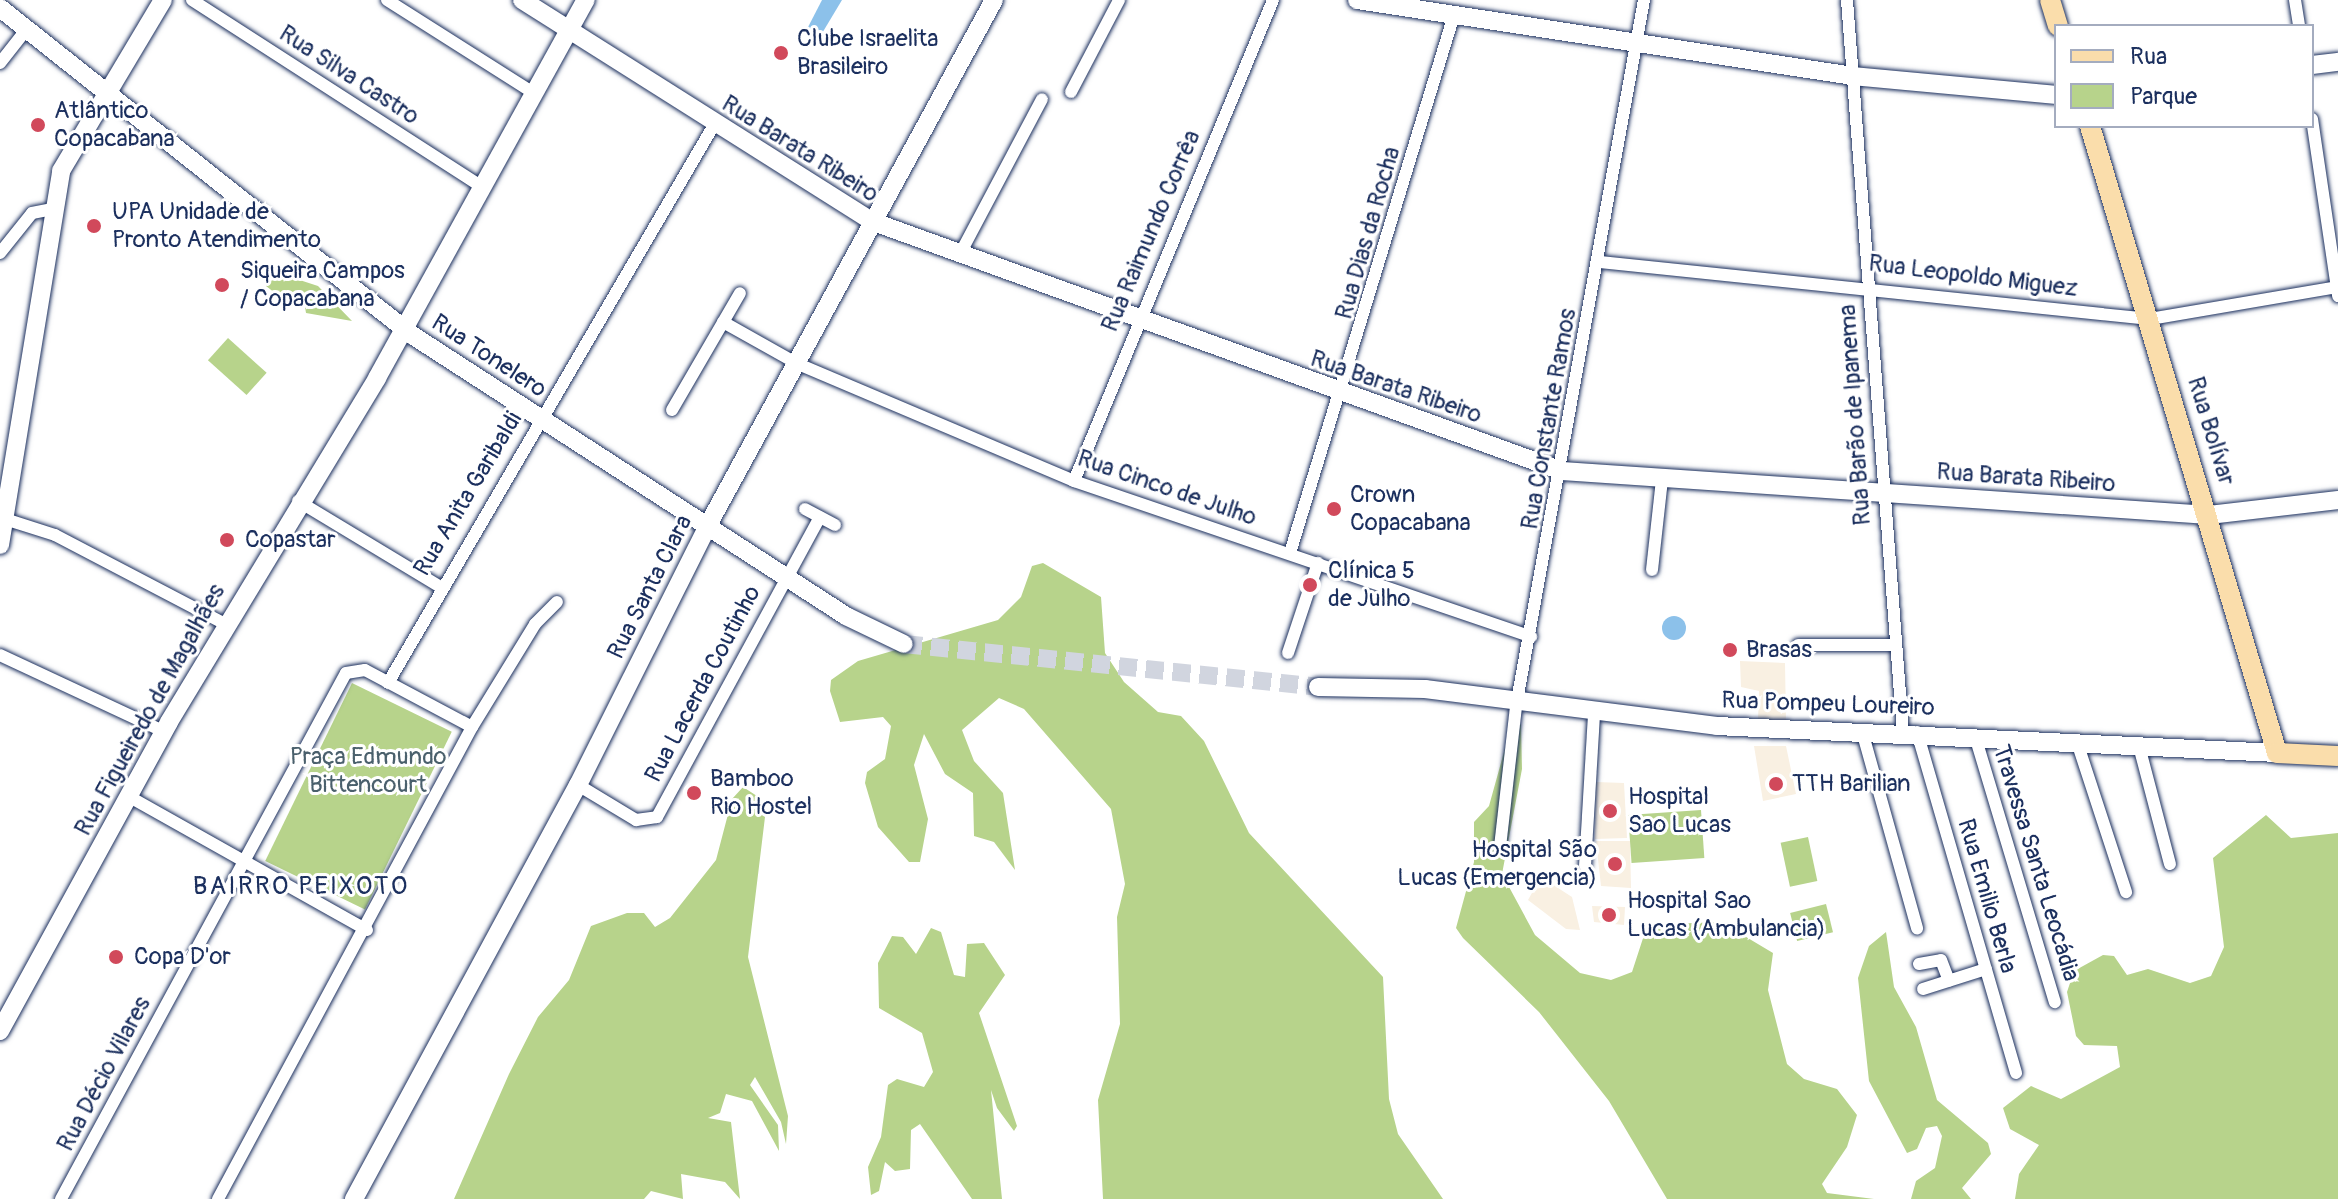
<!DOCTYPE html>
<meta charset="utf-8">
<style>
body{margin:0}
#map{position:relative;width:2338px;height:1199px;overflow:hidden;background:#fff;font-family:Pangolin,sans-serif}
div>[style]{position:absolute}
.built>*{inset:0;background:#f9f0e2}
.green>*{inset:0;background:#b7d38b;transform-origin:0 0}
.water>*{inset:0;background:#8cc1ea}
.round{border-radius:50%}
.secondary-tunnel>*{height:18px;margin-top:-9px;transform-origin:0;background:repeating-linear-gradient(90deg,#d1d5df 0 18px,transparent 0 27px)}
.roads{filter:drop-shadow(0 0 2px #1b2f5e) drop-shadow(0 0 2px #1b2f5e)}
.street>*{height:12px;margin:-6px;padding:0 6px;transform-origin:6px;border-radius:6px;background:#fff}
.secondary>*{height:18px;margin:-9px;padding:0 9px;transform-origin:9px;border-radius:9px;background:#fff}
.primary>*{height:20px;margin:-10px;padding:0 10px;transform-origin:10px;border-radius:10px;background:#faddab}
.dots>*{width:22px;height:22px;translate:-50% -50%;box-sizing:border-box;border:4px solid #fff;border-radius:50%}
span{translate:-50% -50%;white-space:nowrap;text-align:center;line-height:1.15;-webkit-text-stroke:6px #fff;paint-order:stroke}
.poi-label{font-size:24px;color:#1b2f5e}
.left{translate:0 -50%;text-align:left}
.right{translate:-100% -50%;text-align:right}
.street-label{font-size:24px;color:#1b2f5e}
.park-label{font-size:24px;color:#4a606c}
.neighbourhood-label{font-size:26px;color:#1b2f5e;letter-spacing:2px}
.legend{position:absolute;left:2054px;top:24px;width:260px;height:104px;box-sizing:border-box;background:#fff;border:2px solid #a4acbf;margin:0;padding:10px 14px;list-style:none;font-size:24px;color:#1b2f5e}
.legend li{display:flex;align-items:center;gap:16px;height:40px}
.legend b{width:40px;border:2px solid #a4acbf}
</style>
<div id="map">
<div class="built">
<div style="clip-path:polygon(1740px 661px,1785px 663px,1786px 722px,1758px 720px,1759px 691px,1741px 687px)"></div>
<div style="clip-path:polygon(1754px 746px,1786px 746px,1796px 794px,1763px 801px)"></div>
<div style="clip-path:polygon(1596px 782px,1624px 783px,1627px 838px,1595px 839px)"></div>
<div style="clip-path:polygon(1596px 841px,1630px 841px,1631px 888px,1601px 886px)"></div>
<div style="clip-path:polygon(1541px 877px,1572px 897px,1580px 930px,1566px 929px,1528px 900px)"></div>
<div style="clip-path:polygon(1592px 906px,1625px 907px,1624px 925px,1594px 922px)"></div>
</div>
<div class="green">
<div style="clip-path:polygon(272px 271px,318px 286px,352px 321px,306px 313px,304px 301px,275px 293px,266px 286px)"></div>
<div style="left:228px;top:338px;width:52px;height:30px;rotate:42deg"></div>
<div style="clip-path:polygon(1043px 563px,1101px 597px,1105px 653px,1124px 682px,1158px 712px,1181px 716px,1204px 741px,1249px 833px,1383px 977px,1389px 1099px,1398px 1134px,1443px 1199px,1103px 1199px,1098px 1100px,1120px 1024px,1117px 917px,1125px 884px,1111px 809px,1024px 709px,999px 698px,962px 730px,974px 761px,1003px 793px,1015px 870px,994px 842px,974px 836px,973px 793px,945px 774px,924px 734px,914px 765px,928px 819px,920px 862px,909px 862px,878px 827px,865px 783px,867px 772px,885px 759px,891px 726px,883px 717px,840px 722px,830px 691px,831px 680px,858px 661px,998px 620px,1021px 597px,1032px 566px)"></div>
<div style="left:352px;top:683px;width:111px;height:198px;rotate:26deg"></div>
<div style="clip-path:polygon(1521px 724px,1522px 769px,1502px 874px,1535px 935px,1580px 973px,1611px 980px,1632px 972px,1646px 929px,1667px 924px,1721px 922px,1773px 953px,1768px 990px,1787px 1064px,1804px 1079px,1837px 1089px,1857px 1115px,1847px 1147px,1822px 1184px,1827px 1193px,1874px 1199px,1667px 1199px,1609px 1101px,1539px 1012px,1463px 938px,1456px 928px,1474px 862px,1474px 822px,1489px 806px,1507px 741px)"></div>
<div style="clip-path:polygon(743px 787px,757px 796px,765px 817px,748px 957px,788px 1116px,786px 1144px,781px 1122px,755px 1077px,750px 1085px,778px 1125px,779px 1151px,752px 1101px,726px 1094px,720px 1113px,708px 1118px,731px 1122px,740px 1199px,725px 1182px,681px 1174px,683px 1199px,651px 1191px,644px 1199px,454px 1199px,509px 1074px,538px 1017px,569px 980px,591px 926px,627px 913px,644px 913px,655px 927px,670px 918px,716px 860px,732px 799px)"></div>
<div style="left:1701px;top:810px;width:48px;height:73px;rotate:86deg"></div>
<div style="clip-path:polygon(2266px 815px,2291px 838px,2338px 833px,2338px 1199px,2015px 1199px,2019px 1174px,2039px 1145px,2010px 1129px,2003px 1108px,2031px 1086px,2061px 1099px,2120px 1067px,2117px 1046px,2084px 1045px,2076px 1036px,2067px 992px,2074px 971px,2103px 955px,2114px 956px,2127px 975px,2148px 969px,2190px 983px,2211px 976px,2224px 947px,2213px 858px)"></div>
<div style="left:1808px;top:837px;width:45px;height:28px;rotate:78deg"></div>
<div style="left:1826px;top:904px;width:29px;height:37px;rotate:76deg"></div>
<div style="clip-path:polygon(931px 928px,941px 932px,954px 975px,965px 977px,967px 944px,984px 943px,1005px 975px,979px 1013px,1017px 1126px,1014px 1131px,997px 1108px,991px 1090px,1002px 1199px,972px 1199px,920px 1124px,911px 1130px,910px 1169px,895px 1171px,885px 1162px,879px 1191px,871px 1195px,868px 1167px,881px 1137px,888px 1085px,897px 1079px,924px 1087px,933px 1072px,922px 1033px,879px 1008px,878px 963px,892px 936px,903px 937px,916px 954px)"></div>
<div style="clip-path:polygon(1886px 932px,1894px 987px,1916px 1027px,1937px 1100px,1988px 1143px,1991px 1154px,1962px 1188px,1971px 1199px,1911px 1199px,1916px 1181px,1935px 1168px,1942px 1136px,1937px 1126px,1926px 1128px,1917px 1149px,1907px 1153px,1869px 1081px,1858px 978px,1869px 946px)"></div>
</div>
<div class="water">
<div style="clip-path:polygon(822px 0,842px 0,818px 40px,806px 31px)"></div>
<div class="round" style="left:1662px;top:616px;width:24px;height:24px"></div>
</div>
<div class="secondary-tunnel">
<div style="left:904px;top:644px;width:416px;rotate:5.9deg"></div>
</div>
<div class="roads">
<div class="street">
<div style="left:192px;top:0;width:345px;rotate:32.8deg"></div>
<div style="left:387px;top:0;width:175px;rotate:32.4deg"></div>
<div style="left:1847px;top:0;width:734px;rotate:85.63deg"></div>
<div style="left:2295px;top:0;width:26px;rotate:81deg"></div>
<div style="left:0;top:63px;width:42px;rotate:-51.8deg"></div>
<div style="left:1071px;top:92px;width:104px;rotate:-62.4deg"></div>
<div style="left:2312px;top:119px;width:179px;rotate:81.6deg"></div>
<div style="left:0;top:253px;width:51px;rotate:-51.3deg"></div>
<div style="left:32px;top:213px;width:21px;rotate:-11deg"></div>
<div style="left:960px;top:254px;width:175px;rotate:-62.1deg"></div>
<div style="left:1600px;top:262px;width:553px;rotate:5.92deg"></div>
<div style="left:2150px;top:319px;width:191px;rotate:-9.7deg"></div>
<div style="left:723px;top:322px;width:84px;rotate:29.3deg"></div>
<div style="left:796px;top:363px;width:302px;rotate:23deg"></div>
<div style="left:1074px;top:481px;width:483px;rotate:18.8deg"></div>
<div style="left:672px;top:410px;width:135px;rotate:-59.8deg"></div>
<div style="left:1074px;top:481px;width:521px;rotate:-67.52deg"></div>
<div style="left:298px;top:501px;width:165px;rotate:31.1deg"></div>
<div style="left:805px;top:509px;width:34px;rotate:28deg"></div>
<div style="left:8px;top:520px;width:49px;rotate:17.7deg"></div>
<div style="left:55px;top:535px;width:192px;rotate:27.6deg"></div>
<div style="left:1290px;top:553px;width:562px;rotate:-73.05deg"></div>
<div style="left:1652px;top:570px;width:92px;rotate:-83.7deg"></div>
<div style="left:1798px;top:645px;width:97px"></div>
<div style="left:1288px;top:653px;width:95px;rotate:-71.6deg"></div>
<div style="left:0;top:655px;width:182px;rotate:25deg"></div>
<div style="left:388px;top:683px;width:646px;rotate:-59.71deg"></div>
<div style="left:1862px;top:731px;width:205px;rotate:74.4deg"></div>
<div style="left:1917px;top:732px;width:355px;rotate:73.8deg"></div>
<div style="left:1975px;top:736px;width:278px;rotate:73.3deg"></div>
<div style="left:2077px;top:742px;width:158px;rotate:71.9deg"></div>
<div style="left:2139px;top:746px;width:122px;rotate:75.3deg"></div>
<div style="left:578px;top:785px;width:68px;rotate:31.1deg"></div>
<div style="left:636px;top:820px;width:21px;rotate:-8deg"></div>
<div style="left:657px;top:817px;width:341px;rotate:-61.5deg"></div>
<div style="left:128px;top:796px;width:274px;rotate:29.3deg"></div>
<div style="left:1500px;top:847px;width:142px;rotate:-83.5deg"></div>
<div style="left:1516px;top:706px;width:718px;rotate:-79.72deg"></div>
<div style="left:1585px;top:866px;width:151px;rotate:-86.6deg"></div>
<div style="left:1919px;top:964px;width:22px;rotate:-10deg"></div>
<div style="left:1941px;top:960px;width:22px;rotate:69deg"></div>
<div style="left:1923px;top:989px;width:66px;rotate:-17.6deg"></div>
<div style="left:61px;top:1199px;width:598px;rotate:-61.55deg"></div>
<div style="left:346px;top:673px;width:19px;rotate:-9deg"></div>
<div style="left:365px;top:670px;width:121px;rotate:28deg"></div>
<div style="left:218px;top:1199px;width:536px;rotate:-61.71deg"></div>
<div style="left:472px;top:727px;width:121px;rotate:-58.5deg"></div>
<div style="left:535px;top:624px;width:31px;rotate:-45deg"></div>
</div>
<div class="secondary">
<div style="left:522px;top:0;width:413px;rotate:32.3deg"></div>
<div style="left:871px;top:221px;width:735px;rotate:19.89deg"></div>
<div style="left:1562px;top:471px;width:648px;rotate:3.89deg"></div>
<div style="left:2209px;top:515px;width:130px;rotate:-6.6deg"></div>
<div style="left:1357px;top:0;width:502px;rotate:8.71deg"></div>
<div style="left:1853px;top:76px;width:204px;rotate:5.3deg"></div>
<div style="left:0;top:8px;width:526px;rotate:38.44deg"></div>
<div style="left:412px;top:335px;width:517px;rotate:32.92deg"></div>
<div style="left:846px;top:616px;width:64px;rotate:25.8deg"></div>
<div style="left:2312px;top:65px;width:26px;rotate:-7deg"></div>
<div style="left:0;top:545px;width:379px;rotate:-80.7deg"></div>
<div style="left:61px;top:171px;width:199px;rotate:-59.2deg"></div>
<div style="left:1318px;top:687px;width:107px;rotate:1.1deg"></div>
<div style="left:1425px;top:689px;width:294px;rotate:7.2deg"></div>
<div style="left:1717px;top:726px;width:561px;rotate:2.76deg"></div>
<div style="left:0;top:1031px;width:352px;rotate:-61.3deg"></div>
<div style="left:169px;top:722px;width:402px;rotate:-58.8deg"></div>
<div style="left:377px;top:378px;width:432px;rotate:-61.1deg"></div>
<div style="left:354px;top:1199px;width:471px;rotate:-61.6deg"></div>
<div style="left:578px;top:785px;width:288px;rotate:-63.4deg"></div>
<div style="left:707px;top:527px;width:600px;rotate:-61.43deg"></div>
</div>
<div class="primary">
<div style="left:2050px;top:0;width:27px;rotate:73deg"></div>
<div style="left:2090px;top:126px;width:654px;rotate:73.39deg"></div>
<div style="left:2277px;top:753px;width:61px;rotate:2.8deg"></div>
</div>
</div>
<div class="dots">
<div style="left:781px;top:53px;background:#d1495b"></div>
<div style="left:38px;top:125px;background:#d1495b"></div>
<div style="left:94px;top:226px;background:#d1495b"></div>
<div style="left:222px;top:285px;background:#d1495b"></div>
<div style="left:1334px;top:509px;background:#d1495b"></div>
<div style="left:227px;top:540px;background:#d1495b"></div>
<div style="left:1310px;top:585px;background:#d1495b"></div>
<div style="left:1730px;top:650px;background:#d1495b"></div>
<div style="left:1776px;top:784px;background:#d1495b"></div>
<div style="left:694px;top:793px;background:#d1495b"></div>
<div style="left:1610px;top:811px;background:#d1495b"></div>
<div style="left:1615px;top:864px;background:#d1495b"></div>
<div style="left:1609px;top:915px;background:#d1495b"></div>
<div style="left:116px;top:957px;background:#d1495b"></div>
</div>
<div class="poi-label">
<span class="left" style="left:797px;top:53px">Clube Israelita<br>Brasileiro</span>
<span class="left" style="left:54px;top:125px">Atlântico<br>Copacabana</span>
<span class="left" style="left:112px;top:226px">UPA Unidade de<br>Pronto Atendimento</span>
<span class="left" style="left:240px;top:285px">Siqueira Campos<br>/ Copacabana</span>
<span class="left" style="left:1350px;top:509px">Crown<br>Copacabana</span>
<span class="left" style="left:245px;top:540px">Copastar</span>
<span class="left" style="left:1328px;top:585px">Clínica 5<br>de Julho</span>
<span class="left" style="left:1746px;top:650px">Brasas</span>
<span class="left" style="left:710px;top:793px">Bamboo<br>Rio Hostel</span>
<span class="left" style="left:1792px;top:784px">TTH Barilian</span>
<span class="left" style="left:1628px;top:811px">Hospital<br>Sao Lucas</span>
<span class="right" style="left:1597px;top:864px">Hospital São<br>Lucas (Emergencia)</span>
<span class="left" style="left:1627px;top:915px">Hospital Sao<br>Lucas (Ambulancia)</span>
<span class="left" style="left:134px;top:957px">Copa D'or</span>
</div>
<div class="street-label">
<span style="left:349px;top:75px;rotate:33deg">Rua Silva Castro</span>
<span style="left:800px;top:149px;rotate:32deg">Rua Barata Ribeiro</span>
<span style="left:1151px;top:231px;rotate:-67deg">Rua Raimundo Corrêa</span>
<span style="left:1368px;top:233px;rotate:-74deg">Rua Dias da Rocha</span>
<span style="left:1973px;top:276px;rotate:7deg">Rua Leopoldo Miguez</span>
<span style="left:489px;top:356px;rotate:33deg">Rua Tonelero</span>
<span style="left:1396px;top:387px;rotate:19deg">Rua Barata Ribeiro</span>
<span style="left:1855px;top:415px;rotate:-94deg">Rua Barão de Ipanema</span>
<span style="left:1549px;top:419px;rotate:-80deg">Rua Constante Ramos</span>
<span style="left:2211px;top:431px;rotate:73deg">Rua Bolívar</span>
<span style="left:2026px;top:478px;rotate:4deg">Rua Barata Ribeiro</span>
<span style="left:1167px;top:488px;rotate:19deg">Rua Cinco de Julho</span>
<span style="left:468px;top:494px;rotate:-59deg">Rua Anita Garibaldi</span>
<span style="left:650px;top:587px;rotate:-63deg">Rua Santa Clara</span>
<span style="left:703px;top:684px;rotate:-62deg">Rua Lacerda Coutinho</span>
<span style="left:1828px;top:704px;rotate:2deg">Rua Pompeu Loureiro</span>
<span style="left:150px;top:710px;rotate:-61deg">Rua Figueiredo de Magalhães</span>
<span style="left:2036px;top:863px;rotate:73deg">Travessa Santa Leocádia</span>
<span style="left:1987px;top:896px;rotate:74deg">Rua Emilio Berla</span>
<span style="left:104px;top:1074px;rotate:-62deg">Rua Décio Vilares</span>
</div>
<div class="park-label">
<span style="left:368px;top:771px">Praça Edmundo<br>Bittencourt</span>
</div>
<div class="neighbourhood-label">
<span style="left:301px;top:887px">BAIRRO PEIXOTO</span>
</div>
<ul class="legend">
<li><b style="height:10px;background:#faddab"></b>Rua</li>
<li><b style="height:22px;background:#b7d38b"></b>Parque</li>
</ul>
</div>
